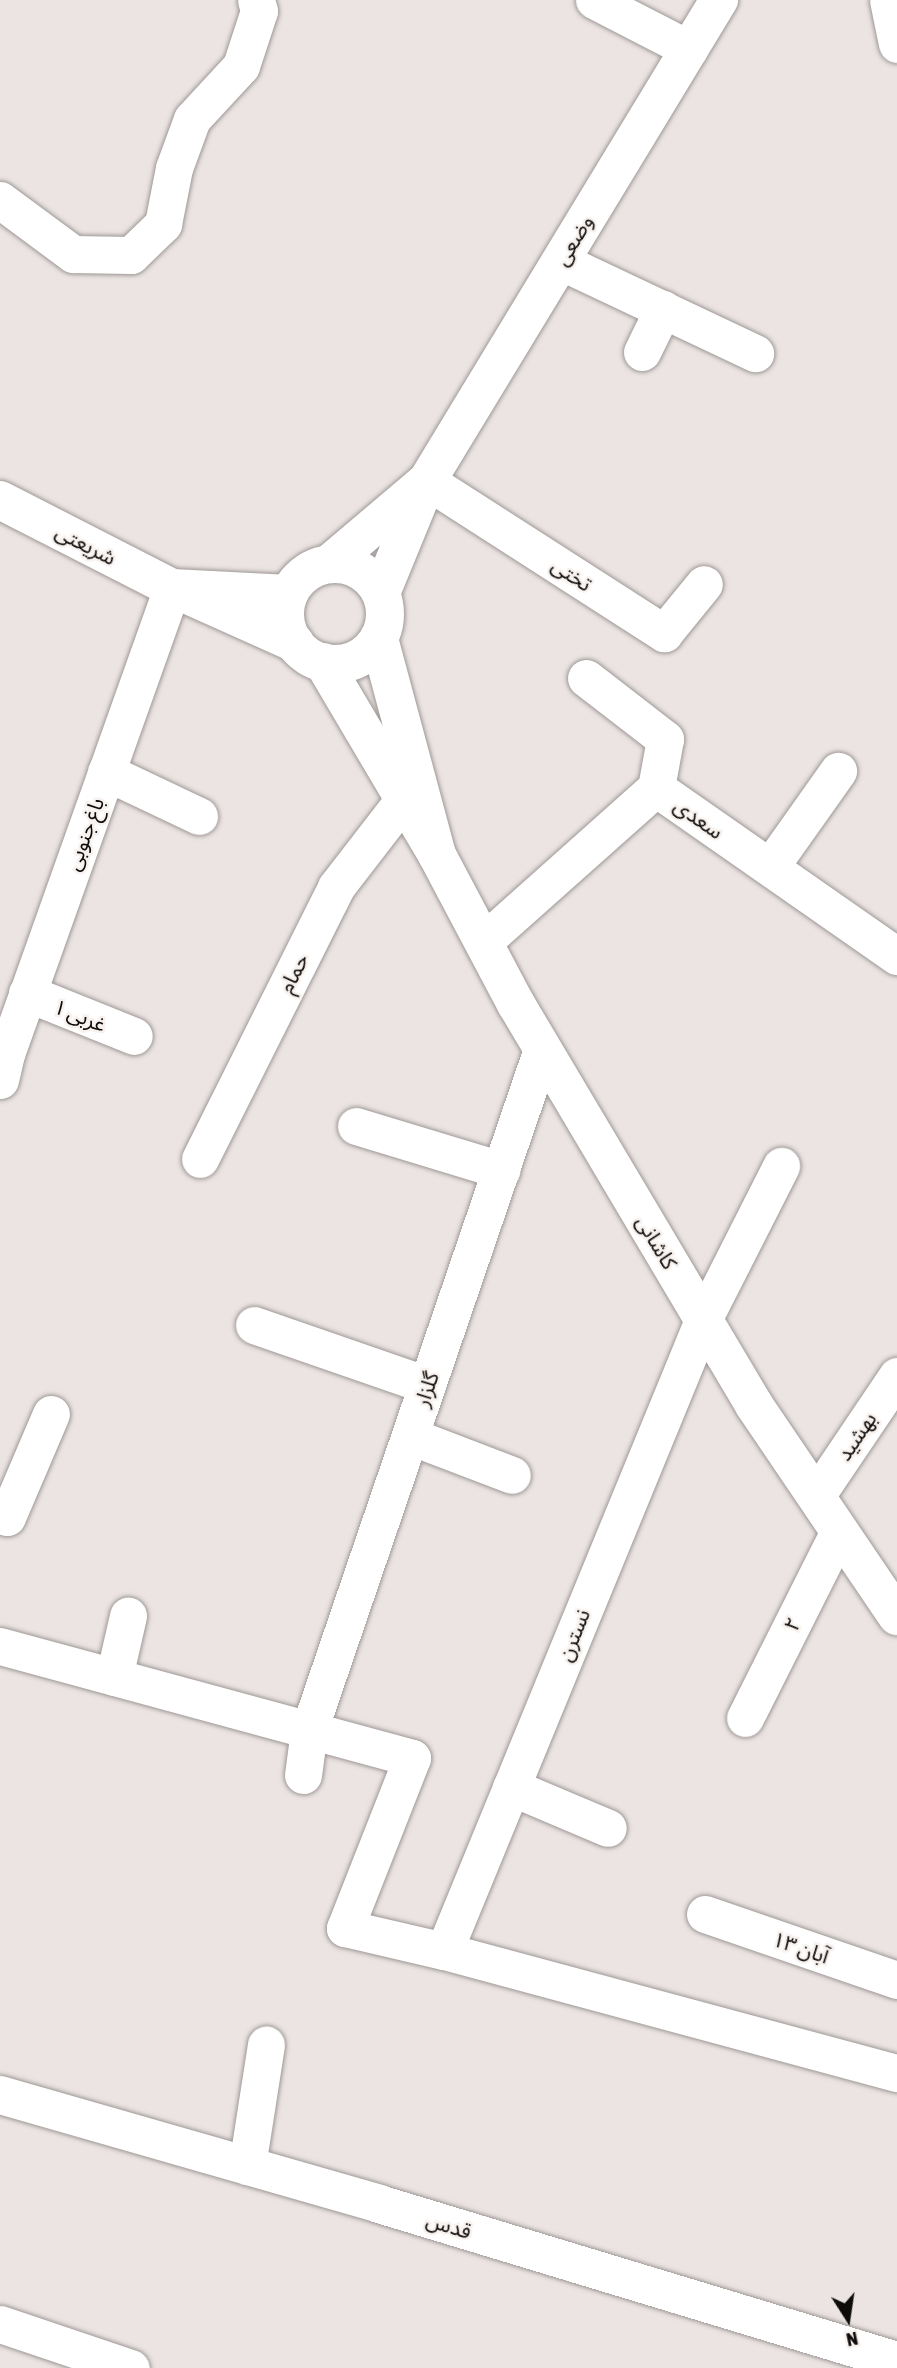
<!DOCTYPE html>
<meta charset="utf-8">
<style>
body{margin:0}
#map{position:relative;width:897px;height:2368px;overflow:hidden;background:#ebe4e2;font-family:"Asap Condensed","Noto Sans Arabic",sans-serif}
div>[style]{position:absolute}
.roads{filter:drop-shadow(0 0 2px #9e9896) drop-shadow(0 0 2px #9e9896)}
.minor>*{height:37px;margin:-18.5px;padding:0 18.5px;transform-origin:18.5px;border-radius:18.5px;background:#fff}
.tertiary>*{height:38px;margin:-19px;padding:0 19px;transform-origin:19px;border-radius:19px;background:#fff}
.tertiary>.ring{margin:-19px;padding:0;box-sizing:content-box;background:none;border:38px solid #fff;border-radius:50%}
span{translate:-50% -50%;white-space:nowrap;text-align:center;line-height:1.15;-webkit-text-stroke:5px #f8f2ef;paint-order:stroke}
.street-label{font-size:21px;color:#0e0c0b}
.north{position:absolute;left:813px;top:2284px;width:70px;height:70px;-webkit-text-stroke:5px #f8f2ef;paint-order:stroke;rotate:168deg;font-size:19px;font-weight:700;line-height:28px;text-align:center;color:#0e0c0b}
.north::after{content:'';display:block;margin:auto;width:24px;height:32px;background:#0e0c0b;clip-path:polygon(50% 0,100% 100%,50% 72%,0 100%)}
</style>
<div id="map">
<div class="roads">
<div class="minor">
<div style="left:594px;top:0;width:107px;rotate:27.3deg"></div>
<div style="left:888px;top:0;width:45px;rotate:78.4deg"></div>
<div style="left:0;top:200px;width:91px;rotate:36.5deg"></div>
<div style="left:73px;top:254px;width:58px;rotate:1deg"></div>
<div style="left:131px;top:255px;width:45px;rotate:-44.1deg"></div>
<div style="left:163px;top:224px;width:57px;rotate:-78.9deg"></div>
<div style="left:174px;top:168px;width:52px;rotate:-69.8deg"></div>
<div style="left:192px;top:119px;width:72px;rotate:-47.2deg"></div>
<div style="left:241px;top:66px;width:58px;rotate:-71.9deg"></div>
<div style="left:259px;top:11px;width:11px;rotate:-105deg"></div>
<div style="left:560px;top:261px;width:216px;rotate:25.3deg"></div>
<div style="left:642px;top:352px;width:48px;rotate:-64deg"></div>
<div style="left:427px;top:481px;width:282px;rotate:32.7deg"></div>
<div style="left:664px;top:633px;width:63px;rotate:-50.8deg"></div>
<div style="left:586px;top:678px;width:100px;rotate:37.7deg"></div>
<div style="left:665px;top:739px;width:50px;rotate:100.4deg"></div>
<div style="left:106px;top:772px;width:103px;rotate:25.3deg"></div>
<div style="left:770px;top:867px;width:118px;rotate:-54.7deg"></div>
<div style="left:483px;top:942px;width:232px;rotate:-41.7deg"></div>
<div style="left:656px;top:788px;width:294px;rotate:34.9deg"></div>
<div style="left:27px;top:993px;width:115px;rotate:21.9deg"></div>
<div style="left:0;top:1080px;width:27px;rotate:-77deg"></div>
<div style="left:6px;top:1054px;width:495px;rotate:-70.4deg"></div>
<div style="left:356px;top:1126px;width:152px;rotate:16.9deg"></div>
<div style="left:200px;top:1159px;width:304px;rotate:-63.4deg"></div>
<div style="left:336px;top:887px;width:111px;rotate:-52.3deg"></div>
<div style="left:254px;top:1325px;width:183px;rotate:19.1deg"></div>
<div style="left:410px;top:1436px;width:109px;rotate:20.9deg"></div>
<div style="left:816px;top:1496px;width:145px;rotate:-56deg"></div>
<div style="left:0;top:1515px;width:7px;rotate:16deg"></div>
<div style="left:7px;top:1517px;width:112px;rotate:-66.9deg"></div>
<div style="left:0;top:1646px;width:427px;rotate:15.2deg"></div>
<div style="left:412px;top:1758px;width:183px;rotate:111.5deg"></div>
<div style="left:345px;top:1928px;width:102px;rotate:13.1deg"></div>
<div style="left:444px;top:1951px;width:469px;rotate:15.1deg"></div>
<div style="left:114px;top:1677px;width:63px;rotate:-77.1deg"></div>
<div style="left:745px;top:1718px;width:209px;rotate:-63.3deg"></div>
<div style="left:303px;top:1775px;width:45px;rotate:-82.4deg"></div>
<div style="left:309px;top:1730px;width:720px;rotate:-71.11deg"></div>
<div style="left:511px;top:1787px;width:105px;rotate:22.9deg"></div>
<div style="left:705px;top:1914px;width:203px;rotate:19deg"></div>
<div style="left:444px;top:1951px;width:682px;rotate:-67.68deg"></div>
<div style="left:703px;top:1320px;width:173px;rotate:-63.1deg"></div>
<div style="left:247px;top:2166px;width:123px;rotate:-81.1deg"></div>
<div style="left:0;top:2324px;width:138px;rotate:18.6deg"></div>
</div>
<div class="tertiary">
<div style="left:427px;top:481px;width:563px;rotate:-58.74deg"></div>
<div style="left:0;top:500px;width:193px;rotate:27.1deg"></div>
<div style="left:329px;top:564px;width:128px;rotate:-40.3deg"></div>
<div style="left:427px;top:481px;width:121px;rotate:112.3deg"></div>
<div class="ring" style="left:285px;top:564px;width:62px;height:62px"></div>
<div style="left:289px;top:594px;width:117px;rotate:-177.1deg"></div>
<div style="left:172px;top:588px;width:135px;rotate:24.1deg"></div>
<div style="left:323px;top:662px;width:224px;rotate:59.4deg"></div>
<div style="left:437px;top:855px;width:225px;rotate:-105deg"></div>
<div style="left:437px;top:855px;width:169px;rotate:62.1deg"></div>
<div style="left:516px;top:1004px;width:466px;rotate:59.3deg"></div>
<div style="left:754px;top:1405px;width:255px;rotate:55.9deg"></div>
<div style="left:0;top:2095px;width:394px;rotate:16deg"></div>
<div style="left:379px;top:2204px;width:541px;rotate:16.86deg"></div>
</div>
</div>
<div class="street-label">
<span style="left:573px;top:240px;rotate:-59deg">وضعی</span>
<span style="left:86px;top:544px;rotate:27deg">شریعتی</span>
<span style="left:572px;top:574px;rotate:33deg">تختی</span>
<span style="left:699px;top:818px;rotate:35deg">سعدی</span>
<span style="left:84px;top:834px;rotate:-70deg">باغ جنوبی</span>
<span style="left:293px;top:973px;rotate:-63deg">حمام</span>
<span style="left:80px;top:1015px;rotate:22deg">۱ غربی</span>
<span style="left:657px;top:1242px;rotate:59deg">کاشانی</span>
<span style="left:426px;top:1389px;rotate:-71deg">گلزار</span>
<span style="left:856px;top:1436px;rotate:-56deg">بهشید</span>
<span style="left:792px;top:1624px;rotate:-63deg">۲</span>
<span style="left:573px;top:1635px;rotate:-68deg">نسترن</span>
<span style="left:801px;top:1947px;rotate:19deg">۱۳ آبان</span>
<span style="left:449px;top:2225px;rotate:17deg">قدس</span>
</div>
<div class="north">N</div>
</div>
